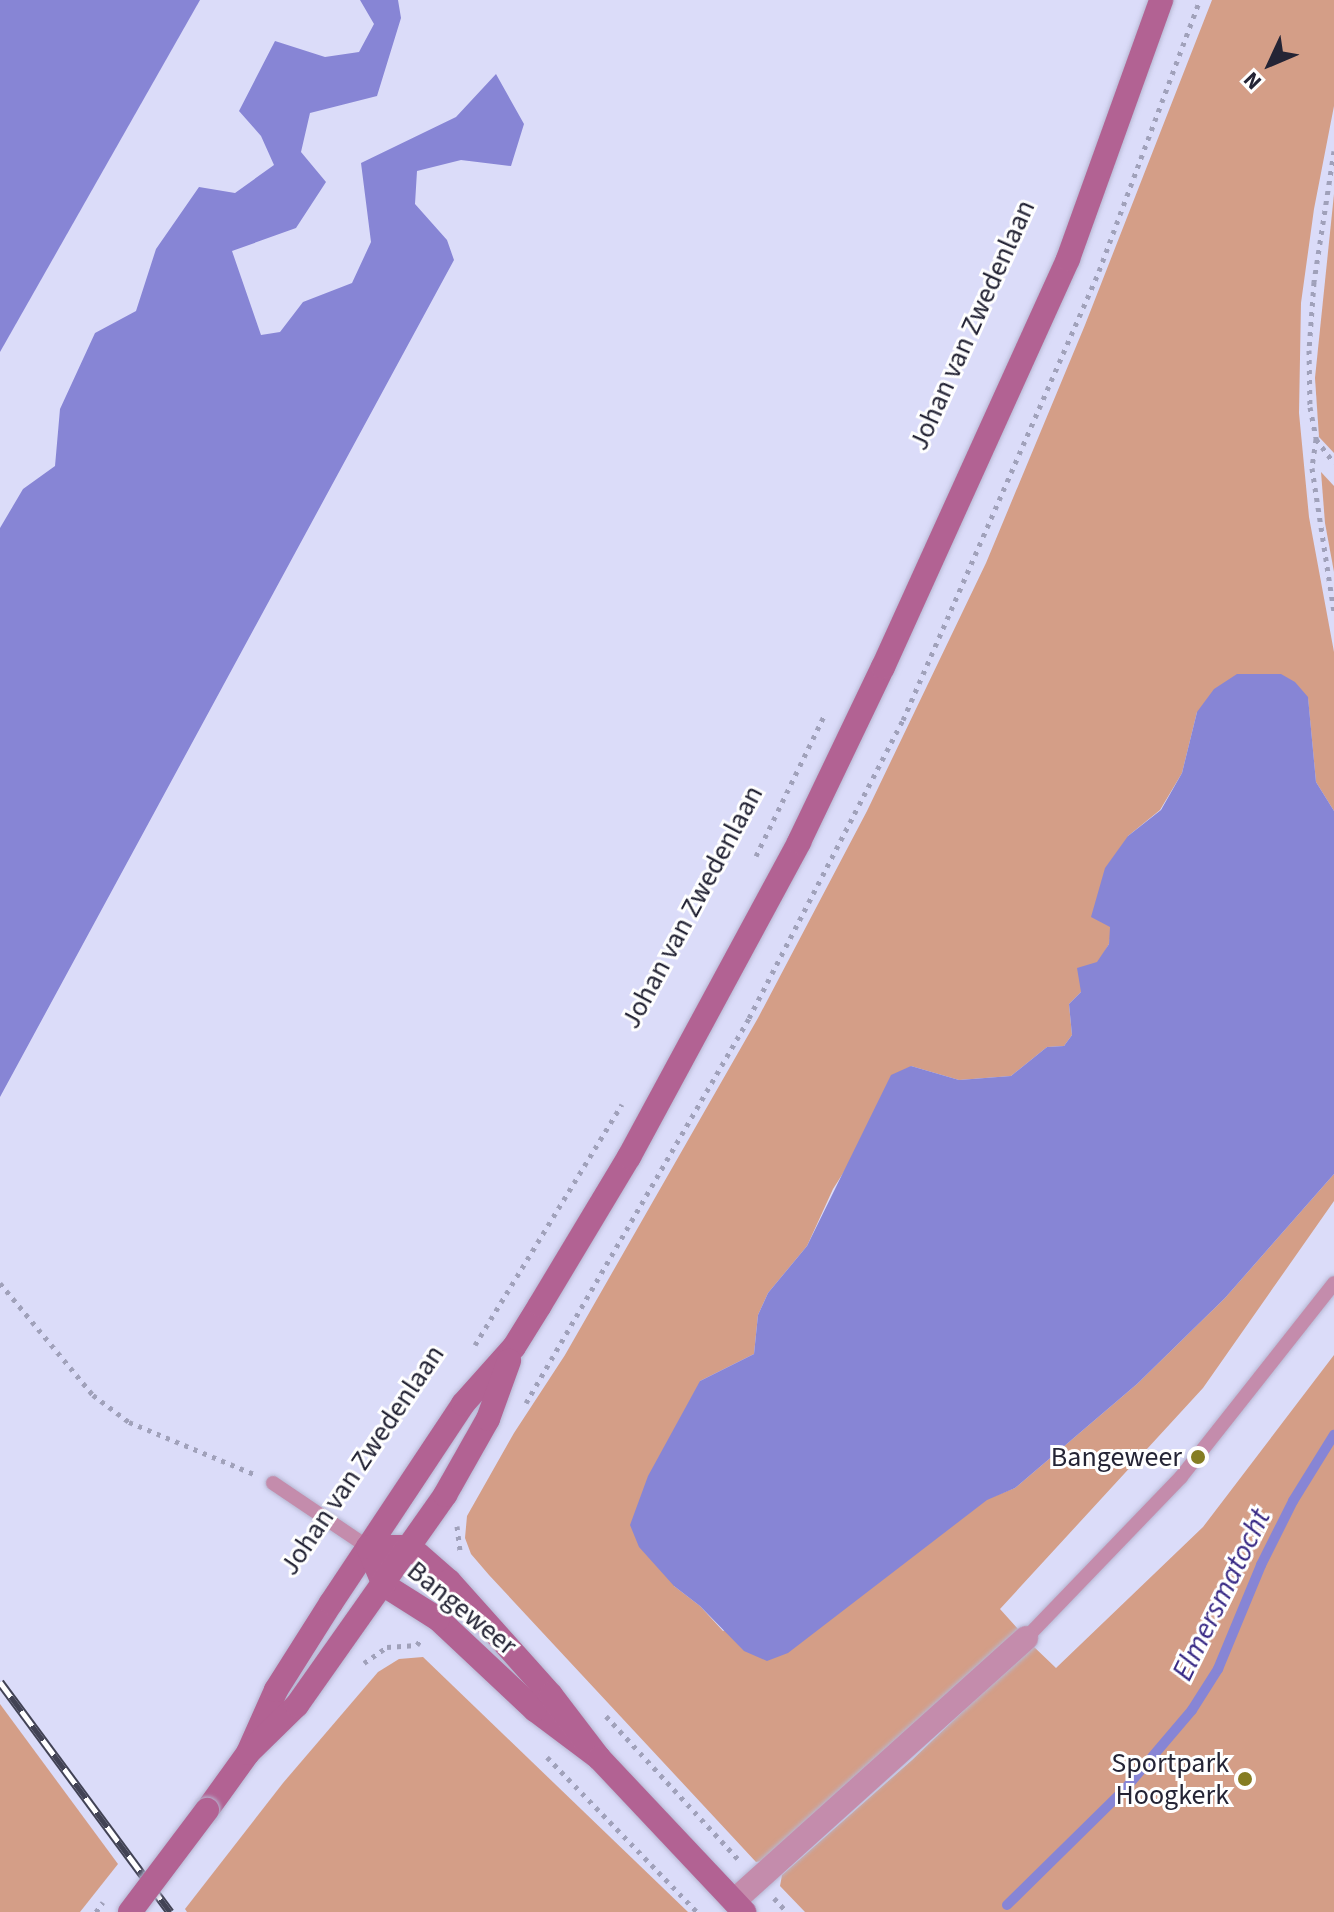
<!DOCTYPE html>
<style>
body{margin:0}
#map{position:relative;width:1334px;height:1912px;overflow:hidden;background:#dbdcf9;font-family:"Source Sans 3",sans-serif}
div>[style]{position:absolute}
.green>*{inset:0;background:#d49e87}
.water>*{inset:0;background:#8785d5}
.stream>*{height:10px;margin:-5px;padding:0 5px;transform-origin:5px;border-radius:5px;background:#8785d5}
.path>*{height:5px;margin-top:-2.5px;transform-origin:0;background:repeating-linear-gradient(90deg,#a0a1ba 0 4px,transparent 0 10px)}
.roads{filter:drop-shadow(0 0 2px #b6b7d2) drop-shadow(0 0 2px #b6b7d2)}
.lane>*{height:14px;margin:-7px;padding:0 7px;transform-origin:7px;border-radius:7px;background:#c48cac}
.street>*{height:24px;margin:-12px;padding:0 12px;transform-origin:12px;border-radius:12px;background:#c48cac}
.secondary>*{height:24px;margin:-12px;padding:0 12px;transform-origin:12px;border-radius:12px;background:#b26293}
.rail>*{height:9px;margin-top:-4.5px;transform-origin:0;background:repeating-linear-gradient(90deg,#fff 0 18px,#424355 0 36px);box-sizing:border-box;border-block:2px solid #424355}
.path-bridge>*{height:5px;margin-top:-2.5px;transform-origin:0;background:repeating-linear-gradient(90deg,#a0a1ba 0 4px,transparent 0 10px)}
.bridges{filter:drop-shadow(0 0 2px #b6b7d2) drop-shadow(0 0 2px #b6b7d2)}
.secondary-bridge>*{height:24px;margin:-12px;padding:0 12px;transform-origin:12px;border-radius:12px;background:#b26293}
.dots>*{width:22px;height:22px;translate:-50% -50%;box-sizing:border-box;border:4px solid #fff;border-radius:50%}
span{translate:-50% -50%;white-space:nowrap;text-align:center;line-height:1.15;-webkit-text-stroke:6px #fff;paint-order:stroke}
.street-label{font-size:28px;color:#242435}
.poi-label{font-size:28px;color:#242435}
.right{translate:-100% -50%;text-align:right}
.water-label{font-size:30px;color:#382985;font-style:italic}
.north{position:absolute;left:1230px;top:24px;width:80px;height:80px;-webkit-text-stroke:6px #fff;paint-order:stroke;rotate:226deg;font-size:22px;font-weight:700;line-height:32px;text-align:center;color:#242435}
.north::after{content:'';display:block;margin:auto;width:28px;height:36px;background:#242435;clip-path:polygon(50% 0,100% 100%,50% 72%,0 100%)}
</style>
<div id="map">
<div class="green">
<div style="clip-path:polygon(1212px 0,1334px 0,1334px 106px,1314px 209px,1301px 303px,1299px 413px,1309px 517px,1334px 652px,1334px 811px,1316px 782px,1308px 698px,1197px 712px,1182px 773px,1160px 810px,1128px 836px,1109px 944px,1081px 992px,1069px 1004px,1072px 1035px,1064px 1046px,1047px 1047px,1011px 1076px,959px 1080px,911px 1066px,833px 1189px,807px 1246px,768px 1293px,758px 1315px,754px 1354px,700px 1381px,674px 1586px,700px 1606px,723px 1631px,936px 1538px,987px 1499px,1015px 1488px,1137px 1384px,1225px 1298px,1334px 1174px,1334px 1201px,1203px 1388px,1000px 1609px,1018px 1629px,899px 1745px,762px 1861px,756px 1862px,489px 1575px,471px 1554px,465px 1538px,467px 1516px,514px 1433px,565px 1355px,758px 1018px,867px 811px,986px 563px,1085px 325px)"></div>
<div style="clip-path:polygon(1334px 194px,1334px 453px,1319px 437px,1315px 378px)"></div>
<div style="clip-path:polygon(1321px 472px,1334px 486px,1334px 572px,1325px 523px)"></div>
<div style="clip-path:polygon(1334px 1355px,1334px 1912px,805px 1912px,780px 1886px,782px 1875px,912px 1760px,1032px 1645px,1056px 1668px,1203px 1527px)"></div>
<div style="clip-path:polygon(423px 1657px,688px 1912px,187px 1912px,185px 1909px,283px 1783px,378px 1672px,399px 1659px)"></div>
<div style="clip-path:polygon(0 1704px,118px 1864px,80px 1912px,0 1912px)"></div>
</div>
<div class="water">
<div style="clip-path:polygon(0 0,200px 0,0 352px)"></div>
<div style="clip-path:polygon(360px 0,398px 0,401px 18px,377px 96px,310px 113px,301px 152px,326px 182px,296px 228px,232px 251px,261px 335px,280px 332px,303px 302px,352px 283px,371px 242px,361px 163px,456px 117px,496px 74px,524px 124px,511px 166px,461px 160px,417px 171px,415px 204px,447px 240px,454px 260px,0 1097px,0 528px,23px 489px,55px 466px,60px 409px,95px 333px,136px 311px,156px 249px,199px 187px,235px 193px,274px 165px,261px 136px,239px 111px,275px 41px,325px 57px,359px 52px,374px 24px)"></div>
<div style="clip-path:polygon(1237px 674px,1281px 674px,1295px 682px,1308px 697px,1316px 782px,1334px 811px,1334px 1174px,1225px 1298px,1137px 1384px,1015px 1488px,987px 1500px,788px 1653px,767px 1661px,744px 1651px,700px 1606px,674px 1586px,639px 1547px,630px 1525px,648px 1476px,700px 1381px,754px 1354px,758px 1315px,768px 1293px,807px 1246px,891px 1075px,911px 1066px,959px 1080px,1011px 1076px,1047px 1047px,1064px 1046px,1072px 1035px,1069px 1004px,1081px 992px,1077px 968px,1097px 962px,1109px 944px,1110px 927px,1091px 917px,1105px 868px,1128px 836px,1161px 810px,1182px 773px,1197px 712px,1214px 689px)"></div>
</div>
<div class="stream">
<div style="left:1007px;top:1905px;width:164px;rotate:-44.5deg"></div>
<div style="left:1124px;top:1790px;width:105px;rotate:-49.6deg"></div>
<div style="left:1192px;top:1710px;width:49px;rotate:-57.6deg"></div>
<div style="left:1218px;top:1669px;width:113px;rotate:-67.5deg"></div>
<div style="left:1261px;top:1565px;width:72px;rotate:-63.4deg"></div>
<div style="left:1293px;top:1501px;width:78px;rotate:-58.2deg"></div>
</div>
<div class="path">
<div style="left:1334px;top:151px;width:133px;rotate:98.7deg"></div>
<div style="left:1314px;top:282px;width:68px;rotate:94.2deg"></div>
<div style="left:1309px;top:350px;width:57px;rotate:89deg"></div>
<div style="left:1310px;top:407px;width:33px;rotate:79deg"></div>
<div style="left:1316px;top:439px;width:29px;rotate:98deg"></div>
<div style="left:1312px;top:468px;width:146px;rotate:81.3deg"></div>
<div style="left:1316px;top:439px;width:30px;rotate:53deg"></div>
<div style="left:756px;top:856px;width:158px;rotate:-64.1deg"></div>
<div style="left:0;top:1283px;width:146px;rotate:50.3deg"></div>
<div style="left:93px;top:1395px;width:45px;rotate:36.9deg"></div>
<div style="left:129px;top:1422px;width:135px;rotate:22.6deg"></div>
<div style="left:475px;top:1345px;width:282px;rotate:-58.6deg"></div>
<div style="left:526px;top:1403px;width:445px;rotate:-59.9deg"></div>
<div style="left:749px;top:1018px;width:335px;rotate:-62.7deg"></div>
<div style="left:903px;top:720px;width:490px;rotate:-66.4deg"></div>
<div style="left:1099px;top:271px;width:289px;rotate:-69.6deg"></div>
<div style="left:457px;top:1526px;width:26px;rotate:83deg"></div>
<div style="left:364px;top:1663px;width:28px;rotate:-35deg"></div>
<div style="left:387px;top:1647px;width:30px;rotate:-4deg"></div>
<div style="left:417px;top:1645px;width:7px;rotate:-56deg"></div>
<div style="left:606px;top:1716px;width:197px;rotate:47.3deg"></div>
<div style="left:547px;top:1757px;width:216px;rotate:45.9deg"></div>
<div style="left:774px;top:1898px;width:19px;rotate:47deg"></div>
</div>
<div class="roads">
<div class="lane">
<div style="left:273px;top:1483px;width:115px;rotate:34deg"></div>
<div style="left:1026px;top:1638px;width:223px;rotate:-46.1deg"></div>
<div style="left:1181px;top:1477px;width:247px;rotate:-51.7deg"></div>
</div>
<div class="street">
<div style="left:734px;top:1901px;width:393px;rotate:-42deg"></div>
</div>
<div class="secondary">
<div style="left:248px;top:1753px;width:69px;rotate:-66deg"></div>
<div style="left:276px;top:1690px;width:103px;rotate:-57.7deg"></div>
<div style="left:331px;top:1603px;width:239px;rotate:-56.4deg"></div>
<div style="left:463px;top:1404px;width:76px;rotate:-48.2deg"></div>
<div style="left:514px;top:1347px;width:49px;rotate:-58.2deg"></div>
<div style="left:540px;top:1305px;width:173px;rotate:-59deg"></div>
<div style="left:629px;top:1157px;width:358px;rotate:-61.6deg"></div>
<div style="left:799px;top:842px;width:194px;rotate:-64.4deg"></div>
<div style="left:883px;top:667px;width:448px;rotate:-65.6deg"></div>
<div style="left:1068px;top:259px;width:275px;rotate:-70.2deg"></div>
<div style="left:599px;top:1758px;width:80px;rotate:-143.1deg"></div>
<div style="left:535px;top:1710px;width:133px;rotate:-136.8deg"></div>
<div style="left:438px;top:1619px;width:64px;rotate:-147.8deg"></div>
<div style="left:384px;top:1585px;width:41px;rotate:-112.8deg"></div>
<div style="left:368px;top:1547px;width:42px"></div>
<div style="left:410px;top:1547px;width:52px;rotate:41.1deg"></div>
<div style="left:449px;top:1581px;width:153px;rotate:48.2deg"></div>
<div style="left:551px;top:1695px;width:79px;rotate:52.7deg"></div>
<div style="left:599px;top:1758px;width:212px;rotate:46.7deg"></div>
<div style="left:207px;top:1810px;width:70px;rotate:-54.3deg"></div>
<div style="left:248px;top:1753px;width:69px;rotate:-44.4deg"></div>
<div style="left:297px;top:1705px;width:257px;rotate:-54.8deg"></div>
<div style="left:445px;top:1495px;width:87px;rotate:-60.5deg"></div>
<div style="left:488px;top:1419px;width:62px;rotate:-70.1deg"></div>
</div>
</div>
<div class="rail">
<div style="left:0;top:1682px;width:286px;rotate:53.5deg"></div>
</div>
<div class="path-bridge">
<div style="left:96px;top:1912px;width:12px;rotate:-55deg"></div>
</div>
<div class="bridges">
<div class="secondary-bridge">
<div style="left:130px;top:1912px;width:128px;rotate:-53deg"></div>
</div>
</div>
<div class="dots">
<div style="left:1198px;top:1457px;background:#857d23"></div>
<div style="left:1245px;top:1779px;background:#857d23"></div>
</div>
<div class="street-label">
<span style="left:972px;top:325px;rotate:-66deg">Johan van Zwedenlaan</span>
<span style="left:692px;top:907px;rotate:-62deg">Johan van Zwedenlaan</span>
<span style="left:362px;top:1460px;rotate:-56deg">Johan van Zwedenlaan</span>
<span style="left:462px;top:1608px;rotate:39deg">Bangeweer</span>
</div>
<div class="poi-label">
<span class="right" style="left:1182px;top:1457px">Bangeweer</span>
<span class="right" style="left:1229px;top:1779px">Sportpark<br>Hoogkerk</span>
</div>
<div class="water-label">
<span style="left:1222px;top:1595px;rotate:-64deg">Elmersmatocht</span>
</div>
<div class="north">N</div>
</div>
